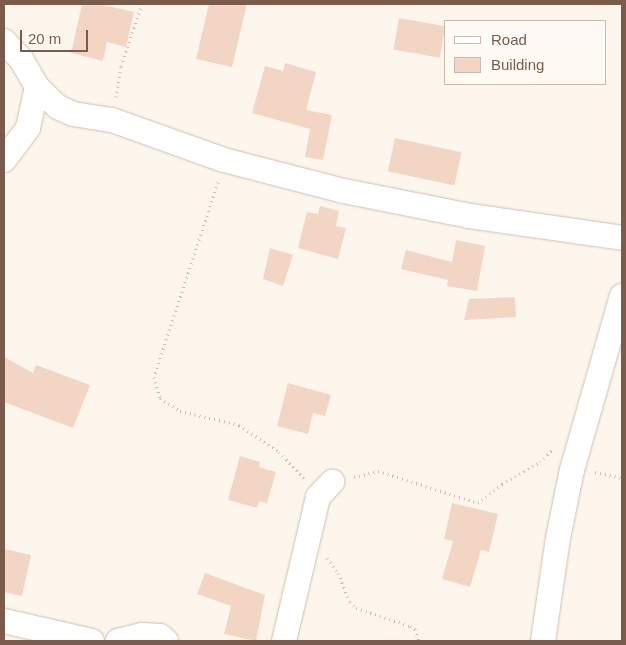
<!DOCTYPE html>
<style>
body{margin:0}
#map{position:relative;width:626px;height:645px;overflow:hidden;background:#fdf6ec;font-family:Arial,sans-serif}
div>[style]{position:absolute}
.building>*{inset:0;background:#f3d5c3;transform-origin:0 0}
.path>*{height:3px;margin-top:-1.5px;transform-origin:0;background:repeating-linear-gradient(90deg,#d9b8a5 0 1px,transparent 0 5px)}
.roads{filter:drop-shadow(0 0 1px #d1beb0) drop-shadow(0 0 1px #d1beb0)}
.street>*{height:24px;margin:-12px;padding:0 12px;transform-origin:12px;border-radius:12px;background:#fff}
span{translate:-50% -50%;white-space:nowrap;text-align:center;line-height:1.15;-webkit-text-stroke:5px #fffaf3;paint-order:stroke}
.frame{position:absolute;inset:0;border:5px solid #7a5c4d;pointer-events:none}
.legend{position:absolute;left:444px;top:20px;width:162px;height:65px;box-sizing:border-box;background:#fffaf3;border:1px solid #cabbb1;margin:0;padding:6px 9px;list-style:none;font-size:15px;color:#7a5c4d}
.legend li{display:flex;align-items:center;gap:10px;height:25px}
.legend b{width:25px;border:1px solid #cabbb1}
.scale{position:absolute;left:20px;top:30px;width:68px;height:22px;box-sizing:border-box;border:2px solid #7a5c4d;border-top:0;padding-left:6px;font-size:15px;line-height:18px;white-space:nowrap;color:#7a5c4d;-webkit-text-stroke:4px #fffaf3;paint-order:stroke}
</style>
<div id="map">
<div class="building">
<div style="clip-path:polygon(82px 4px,99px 4px,134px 12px,126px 47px,107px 42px,103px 61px,71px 53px)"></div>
<div style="clip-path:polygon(209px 4px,247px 4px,232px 67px,196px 59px)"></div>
<div style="left:399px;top:18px;width:47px;height:32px;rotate:10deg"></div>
<div style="clip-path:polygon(285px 63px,316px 72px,306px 110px,332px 115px,323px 160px,305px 157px,310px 129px,252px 113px,265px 66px,283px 71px)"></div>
<div style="left:395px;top:138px;width:68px;height:34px;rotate:12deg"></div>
<div style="clip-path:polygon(320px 206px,339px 211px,336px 226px,346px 228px,338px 259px,298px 248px,307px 212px,318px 214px)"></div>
<div style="clip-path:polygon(456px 240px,485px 246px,477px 291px,447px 286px,448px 280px,401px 269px,406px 250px,452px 262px)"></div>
<div style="clip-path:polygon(270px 248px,293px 255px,283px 286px,263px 279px)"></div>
<div style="clip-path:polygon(515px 297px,516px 317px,464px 320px,469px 299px)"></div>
<div style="clip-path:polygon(4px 357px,33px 373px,36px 365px,90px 385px,73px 428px,4px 402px)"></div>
<div style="clip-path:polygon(288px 383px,331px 395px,325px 416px,313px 413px,308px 434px,277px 426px)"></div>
<div style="clip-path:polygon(240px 456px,260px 462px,259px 467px,276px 472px,267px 503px,259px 501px,257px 508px,228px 500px)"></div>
<div style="clip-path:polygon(452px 503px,498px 514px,489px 552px,481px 550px,470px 587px,442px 579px,453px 541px,444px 539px)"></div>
<div style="clip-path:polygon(4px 549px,31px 555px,22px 596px,4px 592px)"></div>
<div style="clip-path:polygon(205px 573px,265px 595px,256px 641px,224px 634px,231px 606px,197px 594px)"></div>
</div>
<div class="path">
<div style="left:116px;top:97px;width:31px;rotate:-81deg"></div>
<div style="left:121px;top:66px;width:65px;rotate:-71.3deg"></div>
<div style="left:218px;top:182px;width:205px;rotate:108.2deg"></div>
<div style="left:154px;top:377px;width:22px;rotate:74deg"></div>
<div style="left:160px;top:398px;width:24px;rotate:33deg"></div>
<div style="left:180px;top:411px;width:61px;rotate:13.3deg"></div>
<div style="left:239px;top:425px;width:48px;rotate:34deg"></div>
<div style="left:279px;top:452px;width:36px;rotate:46deg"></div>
<div style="left:595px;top:472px;width:28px;rotate:13deg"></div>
<div style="left:354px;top:477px;width:25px;rotate:-14deg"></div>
<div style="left:378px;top:471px;width:105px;rotate:17.7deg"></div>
<div style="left:478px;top:503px;width:31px;rotate:-38deg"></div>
<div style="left:502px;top:484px;width:44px;rotate:-30.1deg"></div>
<div style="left:540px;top:462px;width:18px;rotate:-45deg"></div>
<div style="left:327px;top:558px;width:19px;rotate:54deg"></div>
<div style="left:338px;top:573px;width:31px;rotate:68deg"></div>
<div style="left:350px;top:602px;width:8px;rotate:45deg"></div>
<div style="left:356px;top:608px;width:57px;rotate:18.4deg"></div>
<div style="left:410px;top:626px;width:6px;rotate:31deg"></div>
<div style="left:415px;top:629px;width:13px;rotate:72deg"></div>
</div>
<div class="roads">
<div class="street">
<div style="left:4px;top:41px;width:25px;rotate:47deg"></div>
<div style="left:21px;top:59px;width:32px;rotate:60deg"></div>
<div style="left:37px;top:87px;width:29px;rotate:44deg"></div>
<div style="left:58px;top:107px;width:17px;rotate:25deg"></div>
<div style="left:73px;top:114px;width:39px;rotate:9deg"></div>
<div style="left:112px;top:120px;width:119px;rotate:19.7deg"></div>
<div style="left:224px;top:160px;width:124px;rotate:14.5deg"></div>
<div style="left:344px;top:191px;width:128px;rotate:11.2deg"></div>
<div style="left:470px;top:216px;width:154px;rotate:8.2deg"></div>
<div style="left:4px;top:160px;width:40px;rotate:-53deg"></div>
<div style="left:28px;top:128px;width:42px;rotate:-77.6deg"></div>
<div style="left:4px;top:621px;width:90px;rotate:12.8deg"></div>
<div style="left:118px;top:641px;width:25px;rotate:-14deg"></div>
<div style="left:142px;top:635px;width:18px;rotate:3deg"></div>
<div style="left:160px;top:636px;width:8px;rotate:40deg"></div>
<div style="left:284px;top:641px;width:148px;rotate:-76.7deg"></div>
<div style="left:318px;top:497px;width:21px;rotate:-47deg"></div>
<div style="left:543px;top:641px;width:104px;rotate:-81.7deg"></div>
<div style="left:558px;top:538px;width:69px;rotate:-78.4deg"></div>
<div style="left:572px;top:470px;width:181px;rotate:-74deg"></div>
</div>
</div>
<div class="frame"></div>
<ul class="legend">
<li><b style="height:6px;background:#fff"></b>Road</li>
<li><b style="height:14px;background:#f3d5c3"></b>Building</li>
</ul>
<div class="scale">20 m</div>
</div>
